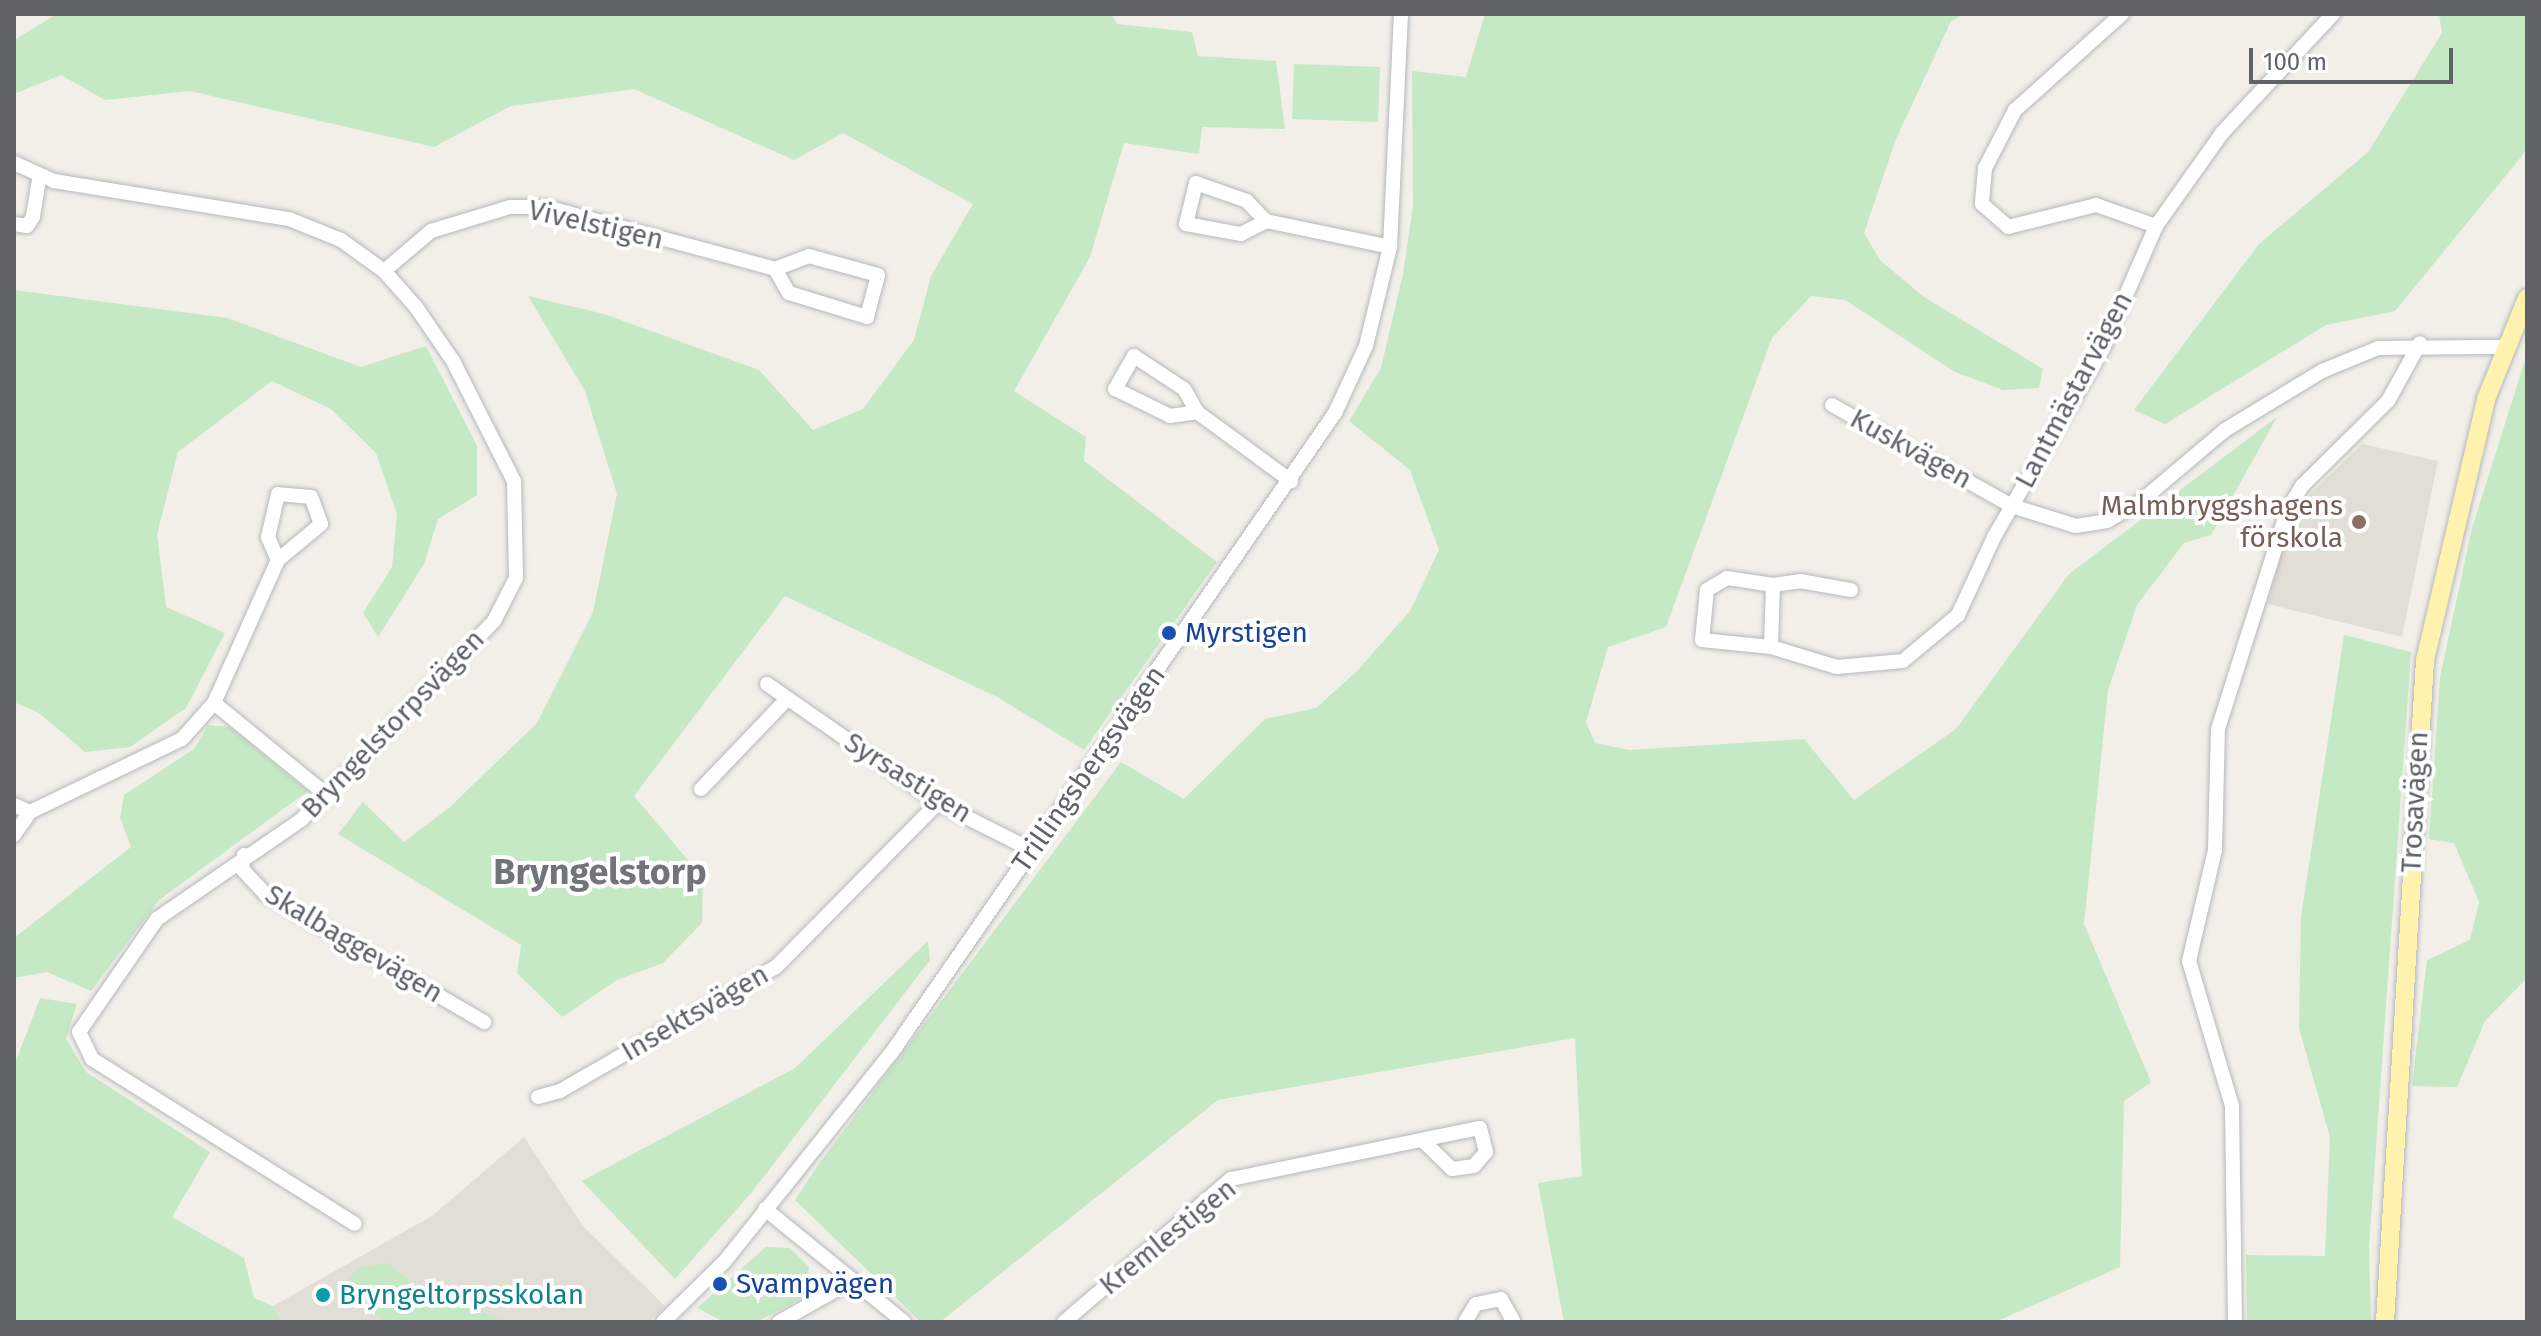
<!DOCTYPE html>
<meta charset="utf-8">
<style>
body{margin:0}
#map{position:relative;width:2541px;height:1336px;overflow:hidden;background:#f1efe8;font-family:"Fira Sans",sans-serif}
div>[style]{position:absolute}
.education>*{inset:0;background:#e1ded6}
.green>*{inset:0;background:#c5e8c5;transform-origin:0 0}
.roads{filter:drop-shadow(0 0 2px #b5b8bc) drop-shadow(0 0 2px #b5b8bc)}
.minor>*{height:14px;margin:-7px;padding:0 7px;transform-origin:7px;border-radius:7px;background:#fff}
.major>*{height:18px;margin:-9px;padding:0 9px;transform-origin:9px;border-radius:9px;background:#fff2af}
.dots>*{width:22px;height:22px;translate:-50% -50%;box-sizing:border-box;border:4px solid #fff;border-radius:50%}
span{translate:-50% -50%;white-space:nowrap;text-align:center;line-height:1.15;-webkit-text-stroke:8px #fff;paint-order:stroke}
.street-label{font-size:28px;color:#5f6368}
.education-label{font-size:28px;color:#785e54}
.right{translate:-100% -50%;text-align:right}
.transit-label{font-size:28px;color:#164399}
.left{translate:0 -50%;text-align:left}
.culture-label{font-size:28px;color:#0d838f}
.district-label{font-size:36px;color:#70757a;font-weight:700}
.frame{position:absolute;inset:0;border:16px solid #5f6368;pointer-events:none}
.scale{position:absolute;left:2249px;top:48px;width:204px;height:36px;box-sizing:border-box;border:4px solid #5f6368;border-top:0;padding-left:10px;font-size:24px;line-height:28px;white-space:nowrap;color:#5f6368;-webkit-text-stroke:6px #fff;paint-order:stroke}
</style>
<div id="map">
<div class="education">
<div style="clip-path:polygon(2362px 444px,2438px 461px,2402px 637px,2268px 604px,2283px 543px,2304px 500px)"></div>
<div style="clip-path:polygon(524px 1137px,584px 1227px,665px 1306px,649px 1322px,282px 1322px,273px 1306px,432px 1216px)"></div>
</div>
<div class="green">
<div style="clip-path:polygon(57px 14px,1111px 14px,1117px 24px,1192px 32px,1198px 56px,1276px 61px,1285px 129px,1202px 127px,1199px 154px,1124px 143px,1090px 257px,1014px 391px,1086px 437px,1084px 461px,1217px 562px,1084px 750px,999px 698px,785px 596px,634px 796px,703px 878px,702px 923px,663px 963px,617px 980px,562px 1017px,517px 973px,521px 945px,338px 834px,363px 802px,404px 842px,450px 807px,537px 723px,593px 612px,617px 494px,585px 391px,528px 296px,604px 314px,759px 370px,813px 430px,863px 409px,914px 340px,931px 276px,973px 204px,843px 133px,794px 160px,634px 89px,511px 106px,434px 147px,190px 91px,105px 100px,61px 75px,14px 94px,14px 40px)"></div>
<div style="clip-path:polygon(1485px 14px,1964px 14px,1951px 21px,1896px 139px,1864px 233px,1880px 260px,1924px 297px,2043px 369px,2039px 388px,2003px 390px,1955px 372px,1845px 300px,1811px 296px,1772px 338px,1666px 627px,1608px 647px,1586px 722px,1595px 743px,1629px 750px,1804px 739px,1854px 800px,1956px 729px,2069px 574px,2277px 417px,2211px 535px,2184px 543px,2137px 605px,2108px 690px,2084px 924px,2151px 1082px,2124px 1101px,2120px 1267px,1995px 1322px,1564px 1322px,1538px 1183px,1582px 1176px,1575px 1038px,1218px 1100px,940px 1322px,921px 1322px,795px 1200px,818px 1165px,1121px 762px,1184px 799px,1265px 719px,1316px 708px,1357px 671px,1410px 611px,1439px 550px,1410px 470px,1349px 421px,1381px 368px,1403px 274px,1413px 206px,1412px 71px,1466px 77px)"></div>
<div style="clip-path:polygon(2439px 14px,2527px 14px,2527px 148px,2521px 157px,2395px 311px,2326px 325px,2165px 424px,2134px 410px,2259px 244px,2368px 152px,2442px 33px)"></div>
<div style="left:1294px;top:64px;width:86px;height:55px;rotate:2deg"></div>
<div style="clip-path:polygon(14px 290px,227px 318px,361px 367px,426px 346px,477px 446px,477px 495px,438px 519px,424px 564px,378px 637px,363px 613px,392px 567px,397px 514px,376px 453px,331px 409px,272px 381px,178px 452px,157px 534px,166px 607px,225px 633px,186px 708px,130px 747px,85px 752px,39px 713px,14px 702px)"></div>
<div style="clip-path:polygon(2527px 354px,2527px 978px,2485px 1021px,2457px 1087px,2412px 1086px,2427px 960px,2470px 940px,2479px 902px,2454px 843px,2429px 839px,2440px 677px,2472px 528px)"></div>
<div style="clip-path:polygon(2344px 635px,2411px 652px,2369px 1246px,2371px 1322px,2247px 1322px,2246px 1255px,2325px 1256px,2330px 1137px,2299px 1028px,2301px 917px)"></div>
<div style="clip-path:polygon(208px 725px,230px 727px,308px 791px,159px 900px,91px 991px,47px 972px,14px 978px,14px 938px,131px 847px,120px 818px,124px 795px,194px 749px)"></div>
<div style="clip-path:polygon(928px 941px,930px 960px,752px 1192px,675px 1279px,582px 1181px,795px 1068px)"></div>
<div style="clip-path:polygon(40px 998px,77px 1004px,66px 1039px,86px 1072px,210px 1152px,172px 1217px,244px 1258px,254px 1298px,273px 1306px,282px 1322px,14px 1322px,14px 1066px)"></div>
<div style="clip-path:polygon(766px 1247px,790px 1248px,809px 1267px,806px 1296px,756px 1322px,724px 1322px,697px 1308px)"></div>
<div style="clip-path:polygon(387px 1263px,412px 1283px,508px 1322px,384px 1322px,344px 1283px,360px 1267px)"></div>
</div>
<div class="roads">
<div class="minor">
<div style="left:2122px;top:14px;width:144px;rotate:138.1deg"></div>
<div style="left:2015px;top:110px;width:65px;rotate:117.3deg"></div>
<div style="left:1985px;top:168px;width:36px;rotate:95deg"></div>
<div style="left:1982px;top:204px;width:35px;rotate:41deg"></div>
<div style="left:2008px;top:227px;width:91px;rotate:-14deg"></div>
<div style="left:2096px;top:205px;width:64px;rotate:19.3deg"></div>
<div style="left:14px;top:163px;width:44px;rotate:24.2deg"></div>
<div style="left:54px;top:181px;width:238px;rotate:9.2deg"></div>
<div style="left:289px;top:219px;width:56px;rotate:22deg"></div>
<div style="left:341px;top:240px;width:53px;rotate:35.8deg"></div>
<div style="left:384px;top:271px;width:48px;rotate:48.4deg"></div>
<div style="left:416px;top:307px;width:65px;rotate:55.6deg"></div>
<div style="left:453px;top:361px;width:135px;rotate:63.1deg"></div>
<div style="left:514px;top:481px;width:97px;rotate:88.8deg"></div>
<div style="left:516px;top:578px;width:48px;rotate:117.1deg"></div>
<div style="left:494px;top:621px;width:277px;rotate:134.1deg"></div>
<div style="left:301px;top:820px;width:175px;rotate:145.5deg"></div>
<div style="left:157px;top:919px;width:137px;rotate:124.6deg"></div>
<div style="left:79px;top:1032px;width:30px;rotate:64deg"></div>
<div style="left:92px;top:1059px;width:310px;rotate:32.1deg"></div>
<div style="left:1266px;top:221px;width:28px;rotate:-134deg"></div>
<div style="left:1247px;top:201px;width:54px;rotate:-160.6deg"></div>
<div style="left:1196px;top:183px;width:42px;rotate:103.7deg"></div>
<div style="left:1186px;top:224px;width:56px;rotate:10.3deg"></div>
<div style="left:1241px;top:234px;width:28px;rotate:-27deg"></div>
<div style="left:1266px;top:221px;width:127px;rotate:11.8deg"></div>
<div style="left:14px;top:224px;width:13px;rotate:9deg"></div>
<div style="left:27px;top:226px;width:11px;rotate:-56deg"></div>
<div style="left:33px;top:217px;width:39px;rotate:-81deg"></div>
<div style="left:384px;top:271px;width:62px;rotate:-40.4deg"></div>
<div style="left:431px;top:231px;width:83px;rotate:-16.9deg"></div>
<div style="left:510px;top:207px;width:36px"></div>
<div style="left:546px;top:207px;width:237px;rotate:15.1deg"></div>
<div style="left:775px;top:269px;width:28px;rotate:60deg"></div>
<div style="left:789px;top:293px;width:82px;rotate:17.1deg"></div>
<div style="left:867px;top:317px;width:43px;rotate:-75.3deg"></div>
<div style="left:878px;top:275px;width:72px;rotate:-164.6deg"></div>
<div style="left:809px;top:256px;width:36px;rotate:159deg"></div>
<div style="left:1832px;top:405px;width:206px;rotate:29.3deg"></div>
<div style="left:2012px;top:506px;width:67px;rotate:17.4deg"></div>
<div style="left:2076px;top:526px;width:31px;rotate:-9deg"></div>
<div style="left:2107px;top:521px;width:39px;rotate:-30deg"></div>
<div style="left:2141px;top:501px;width:110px;rotate:-40.2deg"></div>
<div style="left:2225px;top:430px;width:114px;rotate:-31.3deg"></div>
<div style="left:2322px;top:371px;width:61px;rotate:-22.3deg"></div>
<div style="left:2378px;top:348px;width:126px;rotate:-0.5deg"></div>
<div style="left:1197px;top:412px;width:26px;rotate:-119deg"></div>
<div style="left:1184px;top:389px;width:60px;rotate:-146.6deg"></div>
<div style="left:1134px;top:356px;width:38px;rotate:120deg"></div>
<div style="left:1115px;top:389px;width:61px;rotate:26.1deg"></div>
<div style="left:1170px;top:416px;width:27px;rotate:-8deg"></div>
<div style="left:1197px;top:412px;width:117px;rotate:36.3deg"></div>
<div style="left:1773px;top:585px;width:27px;rotate:-8deg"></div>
<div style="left:1800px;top:581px;width:52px;rotate:10deg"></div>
<div style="left:1771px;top:647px;width:62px;rotate:-88.2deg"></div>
<div style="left:1773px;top:585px;width:47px;rotate:-171.3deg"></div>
<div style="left:1727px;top:578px;width:23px;rotate:149deg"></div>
<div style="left:1707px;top:590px;width:50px;rotate:95.7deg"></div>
<div style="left:1702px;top:640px;width:69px;rotate:5.8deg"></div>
<div style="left:1771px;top:647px;width:69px;rotate:16.9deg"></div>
<div style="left:1837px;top:667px;width:66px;rotate:-5.2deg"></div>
<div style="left:1903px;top:661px;width:72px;rotate:-39.9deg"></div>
<div style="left:1958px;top:615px;width:86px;rotate:-65.2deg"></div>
<div style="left:1994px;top:537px;width:218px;rotate:-60deg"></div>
<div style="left:2103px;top:348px;width:133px;rotate:-66.5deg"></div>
<div style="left:2156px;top:226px;width:114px;rotate:-54.6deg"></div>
<div style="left:2222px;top:133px;width:163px;rotate:-47deg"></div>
<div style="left:767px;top:684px;width:208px;rotate:34.8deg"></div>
<div style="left:938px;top:803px;width:105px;rotate:26.6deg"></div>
<div style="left:214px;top:703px;width:147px;rotate:39.2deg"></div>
<div style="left:701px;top:789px;width:124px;rotate:-46.3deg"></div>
<div style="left:14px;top:805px;width:17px;rotate:24deg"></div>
<div style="left:14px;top:835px;width:28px;rotate:-55deg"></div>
<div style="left:30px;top:812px;width:169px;rotate:-25.7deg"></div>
<div style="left:182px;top:739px;width:48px;rotate:-48.4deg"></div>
<div style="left:214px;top:703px;width:157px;rotate:-65.9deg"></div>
<div style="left:278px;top:560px;width:56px;rotate:-39.9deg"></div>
<div style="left:321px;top:524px;width:29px;rotate:-110deg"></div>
<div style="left:311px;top:497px;width:33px;rotate:-175deg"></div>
<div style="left:278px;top:494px;width:44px;rotate:103.1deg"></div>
<div style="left:268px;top:537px;width:25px;rotate:67deg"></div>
<div style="left:244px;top:855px;width:14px;rotate:98deg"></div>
<div style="left:242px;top:869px;width:34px;rotate:47deg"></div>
<div style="left:265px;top:894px;width:254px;rotate:30.3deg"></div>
<div style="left:538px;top:1097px;width:23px;rotate:-15deg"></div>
<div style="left:560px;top:1091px;width:249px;rotate:-29.9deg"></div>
<div style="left:776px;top:967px;width:231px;rotate:-45.4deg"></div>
<div style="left:765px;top:1209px;width:179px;rotate:39.1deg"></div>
<div style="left:663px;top:1322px;width:87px;rotate:-44.5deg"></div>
<div style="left:725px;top:1261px;width:268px;rotate:-51.4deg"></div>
<div style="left:892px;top:1052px;width:778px;rotate:-55.27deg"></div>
<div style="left:1335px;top:413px;width:74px;rotate:-65.2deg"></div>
<div style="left:1366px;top:346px;width:102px;rotate:-76.4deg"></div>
<div style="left:1390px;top:247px;width:233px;rotate:-87.3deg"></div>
<div style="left:779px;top:1322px;width:81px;rotate:-29.4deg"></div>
<div style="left:1064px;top:1322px;width:220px;rotate:-40.6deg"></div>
<div style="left:1231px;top:1179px;width:254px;rotate:-11.6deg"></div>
<div style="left:1480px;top:1128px;width:25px;rotate:76deg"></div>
<div style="left:1486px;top:1152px;width:18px;rotate:131deg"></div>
<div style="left:1474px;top:1166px;width:22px;rotate:172deg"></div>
<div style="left:1452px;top:1169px;width:42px;rotate:-136deg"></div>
<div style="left:1465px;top:1322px;width:21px;rotate:-59deg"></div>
<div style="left:1476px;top:1304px;width:25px;rotate:-11deg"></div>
<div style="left:1501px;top:1299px;width:26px;rotate:61deg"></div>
<div style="left:2235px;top:1322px;width:216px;rotate:-90.8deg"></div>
<div style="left:2232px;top:1106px;width:151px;rotate:-106.5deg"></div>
<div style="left:2189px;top:961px;width:114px;rotate:-76.8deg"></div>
<div style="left:2215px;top:850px;width:121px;rotate:-88.6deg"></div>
<div style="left:2218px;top:729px;width:229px;rotate:-72.4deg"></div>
<div style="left:2287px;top:511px;width:29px;rotate:-59deg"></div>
<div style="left:2302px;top:486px;width:121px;rotate:-44.7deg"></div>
<div style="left:2388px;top:401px;width:66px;rotate:-61.1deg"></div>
</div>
<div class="major">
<div style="left:2385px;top:1322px;width:663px;rotate:-86.54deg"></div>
<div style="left:2425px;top:660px;width:268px;rotate:-76.8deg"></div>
<div style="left:2486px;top:399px;width:109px;rotate:-67.9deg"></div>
</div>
</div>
<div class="dots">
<div style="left:2359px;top:522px;background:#8d6e63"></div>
<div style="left:1169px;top:633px;background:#1a4fb4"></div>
<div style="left:720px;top:1284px;background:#1a4fb4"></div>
<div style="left:323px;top:1295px;background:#0f9aa8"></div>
</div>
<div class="street-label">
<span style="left:596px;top:225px;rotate:13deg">Vivelstigen</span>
<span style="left:2074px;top:390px;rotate:-62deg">Lantmästarvägen</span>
<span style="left:1911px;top:449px;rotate:29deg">Kuskvägen</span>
<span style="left:393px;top:724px;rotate:-46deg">Bryngelstorpsvägen</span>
<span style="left:1089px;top:769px;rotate:-55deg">Trillingsbergsvägen</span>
<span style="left:908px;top:778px;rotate:32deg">Syrsastigen</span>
<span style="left:2415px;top:802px;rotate:-87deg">Trosavägen</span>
<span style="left:354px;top:944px;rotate:31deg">Skalbaggevägen</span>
<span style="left:695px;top:1013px;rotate:-30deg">Insektsvägen</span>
<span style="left:1168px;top:1237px;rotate:-39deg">Kremlestigen</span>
</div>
<div class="education-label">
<span class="right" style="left:2343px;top:522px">Malmbryggshagens<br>förskola</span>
</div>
<div class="transit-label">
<span class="left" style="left:1185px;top:633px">Myrstigen</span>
<span class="left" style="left:736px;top:1284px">Svampvägen</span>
</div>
<div class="culture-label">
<span class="left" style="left:339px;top:1295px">Bryngeltorpsskolan</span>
</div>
<div class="district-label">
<span style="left:600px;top:873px">Bryngelstorp</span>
</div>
<div class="frame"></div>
<div class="scale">100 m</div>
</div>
